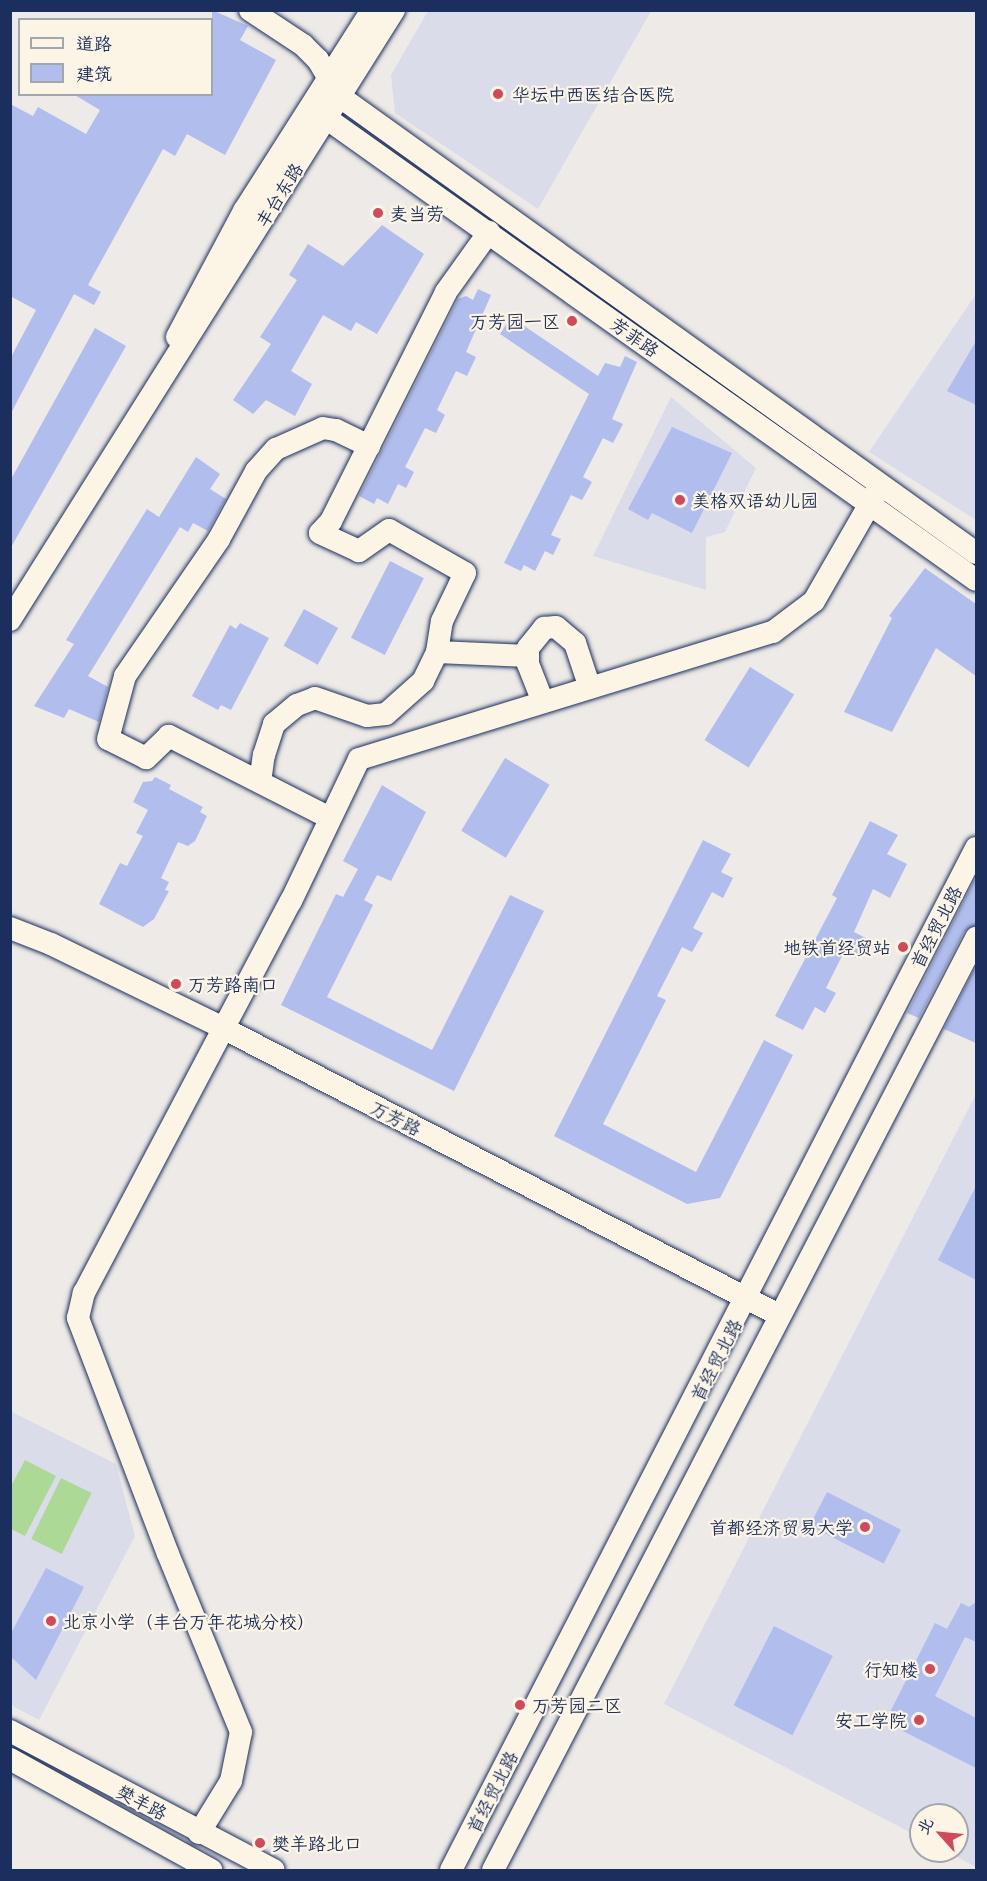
<!DOCTYPE html>
<meta charset="utf-8">
<style>
body{margin:0}
#map{position:relative;width:987px;height:1881px;overflow:hidden;background:#edeae7;font-family:Mali,"LXGW WenKai TC",sans-serif}
div>[style]{position:absolute}
.built>*{inset:0;background:#dbdce9}
.green>*{inset:0;background:#add997;transform-origin:0 0}
.building>*{inset:0;background:#b1bded;transform-origin:0 0}
.roads{filter:drop-shadow(0 0 2px #1b2f5e) drop-shadow(0 0 2px #1b2f5e)}
.minor>*{height:22px;margin:-11px;padding:0 11px;transform-origin:11px;border-radius:11px;background:#fcf5e5}
.dots>*{width:16px;height:16px;translate:-50% -50%;box-sizing:border-box;border:3px solid #fcf5e5;border-radius:50%}
span{translate:-50% -50%;white-space:nowrap;text-align:center;line-height:1.15;-webkit-text-stroke:4.5px #fcf5e5;paint-order:stroke}
.poi-label{font-size:18px;color:#1b2f5e}
.left{translate:0 -50%;text-align:left}
.right{translate:-100% -50%;text-align:right}
.street-label{font-size:18px;color:#1b2f5e}
.frame{position:absolute;inset:0;border:12px solid #1b2f5e;pointer-events:none}
.legend{position:absolute;left:18px;top:18px;width:195px;height:78px;box-sizing:border-box;background:#fcf5e5;border:2px solid #a2a6af;margin:0;padding:8px 10px;list-style:none;font-size:18px;color:#1b2f5e}
.legend li{display:flex;align-items:center;gap:12px;height:30px}
.legend b{width:30px;border:2px solid #a2a6af}
.north{position:absolute;left:909px;top:1803px;width:60px;height:60px;box-sizing:border-box;background:#fcf5e5;border:2px solid #a2a6af;border-radius:50%;rotate:297deg;font-size:16px;font-weight:700;line-height:24px;text-align:center;color:#1b2f5e}
.north::after{content:'';display:block;margin:auto;width:21px;height:27px;background:#d1495b;clip-path:polygon(50% 0,100% 100%,50% 72%,0 100%)}
</style>
<div id="map">
<div class="built">
<div style="clip-path:polygon(428px 11px,651px 11px,538px 209px,395px 113px,391px 75px)"></div>
<div style="clip-path:polygon(976px 294px,976px 520px,869px 452px)"></div>
<div style="clip-path:polygon(671px 397px,756px 468px,725px 532px,706px 537px,706px 590px,593px 556px)"></div>
<div style="clip-path:polygon(976px 1094px,976px 1867px,946px 1851px,957px 1851px,957px 1815px,921px 1815px,921px 1838px,664px 1704px)"></div>
<div style="clip-path:polygon(10px 1411px,116px 1464px,135px 1536px,39px 1720px,11px 1705px)"></div>
</div>
<div class="green">
<div style="clip-path:polygon(25px 1460px,56px 1476px,25px 1536px,11px 1529px,10px 1488px)"></div>
<div style="left:61px;top:1478px;width:34px;height:68px;rotate:26deg"></div>
</div>
<div class="building">
<div style="clip-path:polygon(212px 10px,248px 26px,240px 40px,276px 60px,225px 155px,187px 134px,175px 156px,163px 149px,88px 285px,101px 292px,94px 305px,74px 294px,10px 415px,10px 359px,36px 310px,10px 296px,10px 104px,33px 116px,38px 107px,86px 134px,100px 110px,73px 94px,212px 94px)"></div>
<div style="clip-path:polygon(382px 225px,424px 254px,377px 334px,356px 322px,351px 331px,323px 315px,291px 371px,312px 384px,295px 416px,266px 400px,253px 414px,233px 400px,271px 344px,260px 337px,297px 280px,289px 275px,308px 244px,343px 266px)"></div>
<div style="clip-path:polygon(478px 289px,491px 295px,466px 352px,476px 357px,467px 376px,456px 371px,437px 410px,445px 415px,436px 433px,425px 428px,405px 467px,414px 472px,406px 488px,398px 484px,388px 504px,377px 498px,374px 504px,359px 496px,458px 299px,466px 296px,473px 300px)"></div>
<div style="clip-path:polygon(511px 317px,598px 376px,605px 363px,620px 367px,625px 356px,637px 362px,612px 419px,623px 424px,613px 443px,603px 438px,583px 477px,592px 482px,582px 500px,571px 495px,551px 535px,561px 539px,553px 555px,545px 551px,535px 571px,524px 565px,521px 571px,504px 563px,589px 394px,500px 334px)"></div>
<div style="clip-path:polygon(95px 328px,126px 346px,10px 549px,10px 481px)"></div>
<div style="clip-path:polygon(976px 341px,976px 405px,947px 391px)"></div>
<div style="clip-path:polygon(672px 427px,732px 453px,692px 533px,652px 513px,648px 520px,628px 509px)"></div>
<div style="clip-path:polygon(196px 457px,220px 474px,210px 489px,226px 499px,208px 531px,193px 523px,188px 532px,180px 527px,88px 676px,108px 687px,99px 722px,69px 709px,64px 718px,34px 706px,74px 644px,66px 640px,147px 509px,159px 517px)"></div>
<div style="left:390px;top:561px;width:38px;height:86px;rotate:27deg"></div>
<div style="clip-path:polygon(925px 568px,976px 604px,976px 676px,936px 648px,892px 732px,844px 712px,892px 618px,889px 616px)"></div>
<div style="left:304px;top:609px;width:39px;height:42px;rotate:29deg"></div>
<div style="clip-path:polygon(240px 623px,269px 638px,231px 710px,221px 705px,218px 710px,192px 696px,230px 625px,236px 629px)"></div>
<div style="left:750px;top:667px;width:52px;height:86px;rotate:32deg"></div>
<div style="left:505px;top:758px;width:52px;height:85px;rotate:31deg"></div>
<div style="clip-path:polygon(155px 777px,171px 785px,169px 789px,203px 807px,200px 812px,207px 816px,195px 841px,188px 846px,178px 842px,161px 878px,169px 882px,165px 890px,169px 891px,154px 919px,143px 927px,99px 904px,120px 863px,127px 866px,143px 836px,136px 833px,148px 810px,133px 802px,143px 782px,152px 781px)"></div>
<div style="clip-path:polygon(382px 785px,426px 812px,391px 881px,377px 875px,364px 900px,373px 905px,327px 997px,432px 1050px,510px 895px,544px 911px,454px 1091px,281px 1005px,336px 894px,343px 897px,358px 869px,343px 861px)"></div>
<div style="clip-path:polygon(870px 821px,898px 835px,887px 854px,907px 864px,890px 898px,873px 889px,854px 932px,866px 938px,856px 958px,844px 952px,826px 988px,836px 993px,825px 1013px,815px 1007px,803px 1030px,775px 1016px,837px 898px,832px 895px)"></div>
<div style="clip-path:polygon(703px 840px,731px 854px,721px 872px,733px 878px,723px 898px,712px 892px,693px 928px,703px 933px,692px 952px,682px 947px,657px 996px,666px 1000px,603px 1124px,696px 1172px,764px 1040px,793px 1055px,720px 1198px,687px 1204px,554px 1136px)"></div>
<div style="clip-path:polygon(976px 877px,976px 925px,964px 932px,919px 1018px,907px 1013px)"></div>
<div style="clip-path:polygon(976px 966px,976px 1043px,944px 1029px)"></div>
<div style="clip-path:polygon(976px 1186px,976px 1280px,938px 1260px)"></div>
<div style="left:827px;top:1492px;width:83px;height:38px;rotate:27deg"></div>
<div style="clip-path:polygon(46px 1568px,84px 1587px,36px 1680px,10px 1656px,10px 1635px)"></div>
<div style="clip-path:polygon(976px 1602px,976px 1642px,965px 1637px,935px 1696px,976px 1718px,976px 1768px,885px 1722px,935px 1623px,947px 1629px,961px 1603px,969px 1607px)"></div>
<div style="left:774px;top:1626px;width:66px;height:89px;rotate:27deg"></div>
</div>
<div class="roads">
<div class="minor">
<div style="left:250px;top:10px;width:64px;rotate:33.4deg"></div>
<div style="left:303px;top:45px;width:21px;rotate:45deg"></div>
<div style="left:318px;top:60px;width:42px;rotate:59.7deg"></div>
<div style="left:339px;top:96px;width:784px;rotate:35.66deg"></div>
<div style="left:326px;top:118px;width:797px;rotate:35.4deg"></div>
<div style="left:177px;top:337px;width:143px;rotate:-62deg"></div>
<div style="left:244px;top:211px;width:238px;rotate:-57.5deg"></div>
<div style="left:10px;top:620px;width:721px;rotate:-57.81deg"></div>
<div style="left:437px;top:652px;width:91px;rotate:2.5deg"></div>
<div style="left:543px;top:702px;width:41px;rotate:-111.5deg"></div>
<div style="left:528px;top:664px;width:16px;rotate:-90deg"></div>
<div style="left:528px;top:648px;width:26px;rotate:-51deg"></div>
<div style="left:544px;top:628px;width:12px;rotate:-5deg"></div>
<div style="left:556px;top:627px;width:25px;rotate:40deg"></div>
<div style="left:575px;top:643px;width:47px;rotate:71.6deg"></div>
<div style="left:260px;top:782px;width:27px;rotate:-82deg"></div>
<div style="left:264px;top:755px;width:33px;rotate:-72deg"></div>
<div style="left:274px;top:724px;width:30px;rotate:-40deg"></div>
<div style="left:297px;top:705px;width:19px;rotate:-21deg"></div>
<div style="left:315px;top:698px;width:55px;rotate:19.1deg"></div>
<div style="left:367px;top:716px;width:19px;rotate:-6deg"></div>
<div style="left:386px;top:714px;width:50px;rotate:-41.7deg"></div>
<div style="left:423px;top:681px;width:32px;rotate:-64deg"></div>
<div style="left:437px;top:652px;width:31px;rotate:-81deg"></div>
<div style="left:442px;top:621px;width:53px;rotate:-64.4deg"></div>
<div style="left:465px;top:573px;width:87px;rotate:-150.5deg"></div>
<div style="left:389px;top:530px;width:37px;rotate:145deg"></div>
<div style="left:359px;top:551px;width:43px;rotate:-155.2deg"></div>
<div style="left:320px;top:533px;width:16px;rotate:-47deg"></div>
<div style="left:331px;top:521px;width:256px;rotate:-63.3deg"></div>
<div style="left:446px;top:292px;width:74px;rotate:-54.4deg"></div>
<div style="left:330px;top:818px;width:181px;rotate:-153deg"></div>
<div style="left:169px;top:736px;width:32px;rotate:136deg"></div>
<div style="left:146px;top:758px;width:42px;rotate:-153.4deg"></div>
<div style="left:108px;top:739px;width:65px;rotate:-74.9deg"></div>
<div style="left:125px;top:676px;width:166px;rotate:-55.5deg"></div>
<div style="left:219px;top:539px;width:77px;rotate:-61.4deg"></div>
<div style="left:256px;top:471px;width:30px;rotate:-48deg"></div>
<div style="left:276px;top:449px;width:51px;rotate:-24.1deg"></div>
<div style="left:323px;top:428px;width:13px;rotate:9deg"></div>
<div style="left:336px;top:430px;width:37px;rotate:26deg"></div>
<div style="left:10px;top:928px;width:44px;rotate:21.3deg"></div>
<div style="left:51px;top:944px;width:191px;rotate:26deg"></div>
<div style="left:223px;top:1028px;width:626px;rotate:27.3deg"></div>
<div style="left:10px;top:1731px;width:298px;rotate:27.8deg"></div>
<div style="left:10px;top:1759px;width:230px;rotate:28.9deg"></div>
<div style="left:199px;top:1833px;width:61px;rotate:-58.4deg"></div>
<div style="left:231px;top:1781px;width:50px;rotate:-78.5deg"></div>
<div style="left:241px;top:1732px;width:192px;rotate:-112.3deg"></div>
<div style="left:168px;top:1554px;width:253px;rotate:-110.9deg"></div>
<div style="left:78px;top:1318px;width:26px;rotate:-77deg"></div>
<div style="left:84px;top:1293px;width:443px;rotate:-62.2deg"></div>
<div style="left:291px;top:901px;width:157px;rotate:-64.4deg"></div>
<div style="left:359px;top:759px;width:433px;rotate:-17.1deg"></div>
<div style="left:773px;top:632px;width:51px;rotate:-37.1deg"></div>
<div style="left:814px;top:601px;width:133px;rotate:-60.1deg"></div>
<div style="left:451px;top:1870px;width:1149px;rotate:-62.81deg"></div>
<div style="left:493px;top:1870px;width:1050px;rotate:-62.6deg"></div>
</div>
</div>
<div class="dots">
<div style="left:498px;top:94px;background:#d1495b"></div>
<div style="left:378px;top:213px;background:#d1495b"></div>
<div style="left:572px;top:321px;background:#d1495b"></div>
<div style="left:680px;top:500px;background:#d1495b"></div>
<div style="left:903px;top:947px;background:#d1495b"></div>
<div style="left:176px;top:984px;background:#d1495b"></div>
<div style="left:865px;top:1527px;background:#d1495b"></div>
<div style="left:51px;top:1621px;background:#d1495b"></div>
<div style="left:930px;top:1669px;background:#d1495b"></div>
<div style="left:520px;top:1705px;background:#d1495b"></div>
<div style="left:919px;top:1720px;background:#d1495b"></div>
<div style="left:260px;top:1843px;background:#d1495b"></div>
</div>
<div class="poi-label">
<span class="left" style="left:512px;top:94px">华坛中西医结合医院</span>
<span class="left" style="left:390px;top:213px">麦当劳</span>
<span class="right" style="left:560px;top:321px">万芳园一区</span>
<span class="left" style="left:692px;top:500px">美格双语幼儿园</span>
<span class="right" style="left:891px;top:947px">地铁首经贸站</span>
<span class="left" style="left:188px;top:984px">万芳路南口</span>
<span class="right" style="left:853px;top:1527px">首都经济贸易大学</span>
<span class="left" style="left:63px;top:1621px">北京小学（丰台万年花城分校）</span>
<span class="right" style="left:918px;top:1669px">行知楼</span>
<span class="left" style="left:532px;top:1705px">万芳园二区</span>
<span class="right" style="left:907px;top:1720px">安工学院</span>
<span class="left" style="left:272px;top:1843px">樊羊路北口</span>
</div>
<div class="street-label">
<span style="left:279px;top:195px;rotate:-58deg">丰台东路</span>
<span style="left:635px;top:337px;rotate:35deg">芳菲路</span>
<span style="left:936px;top:927px;rotate:-63deg">首经贸北路</span>
<span style="left:396px;top:1118px;rotate:27deg">万芳路</span>
<span style="left:716px;top:1360px;rotate:-63deg">首经贸北路</span>
<span style="left:492px;top:1792px;rotate:-63deg">首经贸北路</span>
<span style="left:142px;top:1802px;rotate:28deg">樊羊路</span>
</div>
<div class="frame"></div>
<ul class="legend">
<li><b style="height:8px;background:#fcf5e5"></b>道路</li>
<li><b style="height:16px;background:#b1bded"></b>建筑</li>
</ul>
<div class="north">北</div>
</div>
